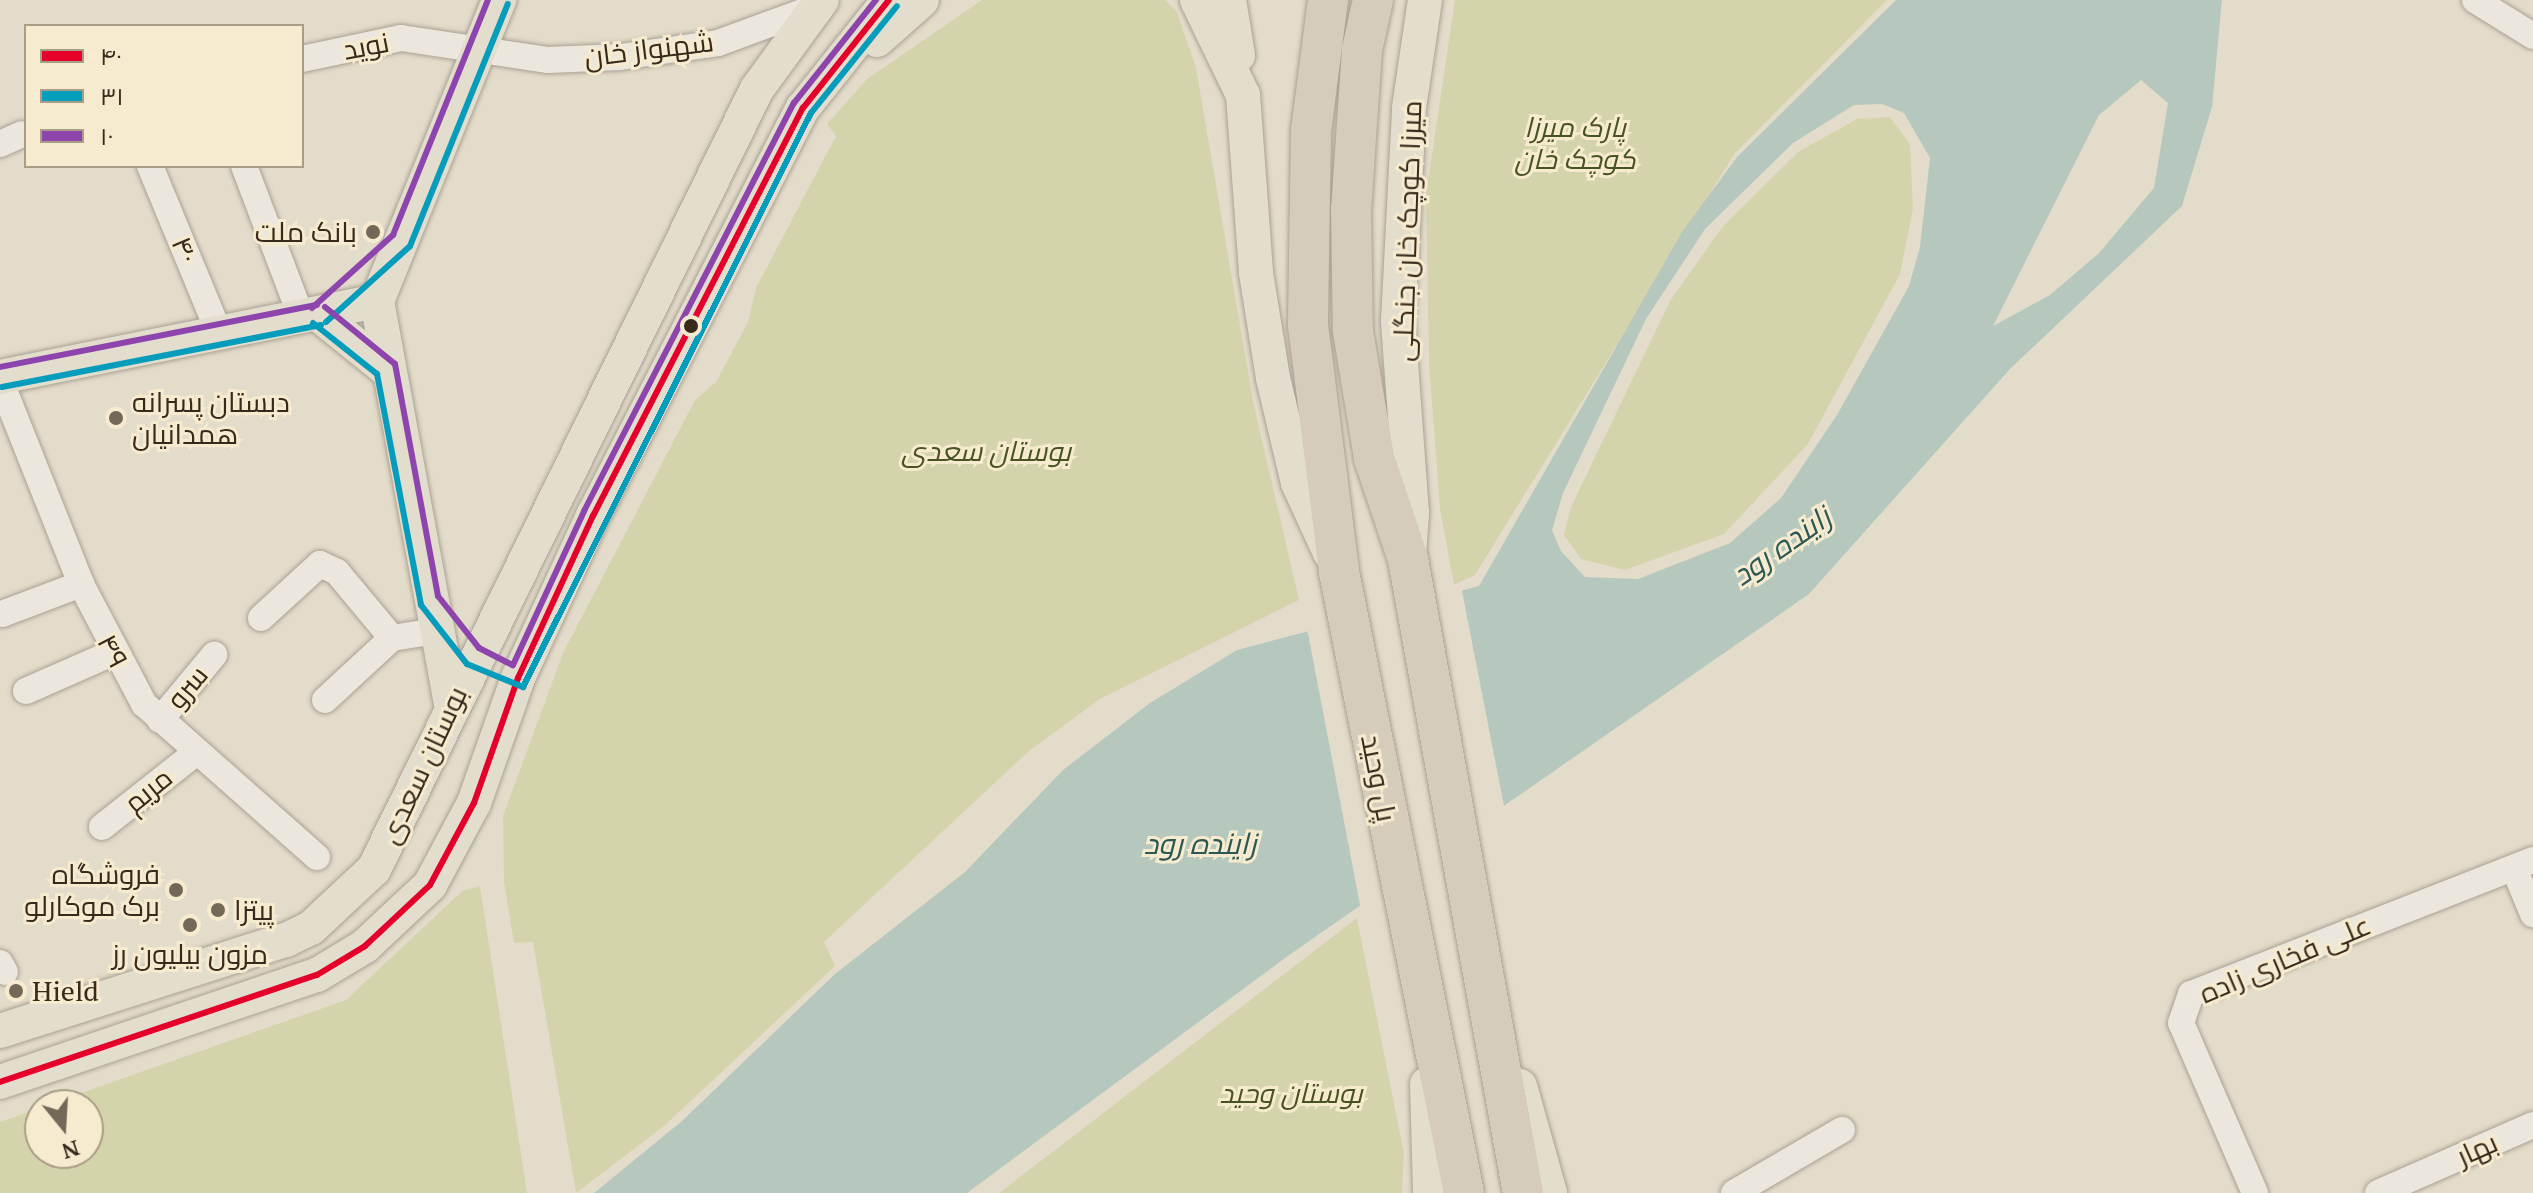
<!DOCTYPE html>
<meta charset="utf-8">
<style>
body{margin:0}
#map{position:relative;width:2533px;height:1193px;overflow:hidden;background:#e4dcca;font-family:"PT Serif",Cairo,serif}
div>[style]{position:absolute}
.green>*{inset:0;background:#d4d4ac}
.water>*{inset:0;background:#b6c8bd}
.pier>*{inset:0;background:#e4dcca}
.roads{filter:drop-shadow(0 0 2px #a9a194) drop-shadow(0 0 2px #a9a194)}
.minor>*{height:26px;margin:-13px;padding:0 13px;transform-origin:13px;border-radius:13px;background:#ece7dc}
.major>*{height:34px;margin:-17px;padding:0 17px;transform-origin:17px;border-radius:17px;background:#e3ddcd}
.highway>*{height:40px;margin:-20px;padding:0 20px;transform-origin:20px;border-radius:20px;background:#d6ccbb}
.bus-1>*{height:6px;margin:-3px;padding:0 3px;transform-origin:3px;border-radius:3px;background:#e4002b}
.bus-2>*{height:6px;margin:-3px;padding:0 3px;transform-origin:3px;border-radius:3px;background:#069cbc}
.bus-3>*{height:6px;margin:-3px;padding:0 3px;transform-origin:3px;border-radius:3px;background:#8e44ad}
.dots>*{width:22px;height:22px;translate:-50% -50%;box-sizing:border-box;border:4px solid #f6ebcf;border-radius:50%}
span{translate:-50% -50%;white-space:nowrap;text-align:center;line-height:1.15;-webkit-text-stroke:6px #f6ebcf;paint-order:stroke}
.street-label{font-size:28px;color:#37291c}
.park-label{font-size:28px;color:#475422;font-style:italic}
.poi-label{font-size:28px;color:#37291c}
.right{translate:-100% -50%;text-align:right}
.left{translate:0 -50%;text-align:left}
.water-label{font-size:30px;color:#2b5754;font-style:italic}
.legend{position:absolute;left:24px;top:24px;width:280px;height:144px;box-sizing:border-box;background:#f6ebcf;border:2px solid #aa9d87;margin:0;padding:10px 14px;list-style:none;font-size:24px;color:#37291c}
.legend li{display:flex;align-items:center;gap:16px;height:40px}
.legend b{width:40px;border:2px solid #aa9d87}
.north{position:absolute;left:24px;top:1089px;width:80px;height:80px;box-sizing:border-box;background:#f6ebcf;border:2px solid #aa9d87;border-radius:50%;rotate:162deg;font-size:22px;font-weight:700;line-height:32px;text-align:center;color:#37291c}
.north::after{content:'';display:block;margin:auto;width:28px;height:36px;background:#746859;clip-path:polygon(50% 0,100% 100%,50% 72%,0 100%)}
</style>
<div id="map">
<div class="green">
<div style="clip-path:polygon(982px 0,1165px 0,1177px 12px,1196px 68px,1253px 401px,1299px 600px,1100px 699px,1029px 751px,824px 942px,835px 966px,664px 1126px,576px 1193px,533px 942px,514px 943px,504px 882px,503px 816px,563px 653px,695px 400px,716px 382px,748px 322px,756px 288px,836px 136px,827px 124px,867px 79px)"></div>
<div style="clip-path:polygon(1455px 0,1887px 0,1735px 153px,1475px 575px,1454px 585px,1440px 509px,1429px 363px,1426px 195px)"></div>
<div style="clip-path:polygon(1890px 117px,1910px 144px,1913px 208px,1900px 274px,1808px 444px,1724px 534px,1625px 570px,1581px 559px,1564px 535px,1571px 507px,1670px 301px,1723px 226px,1798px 152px,1857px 119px)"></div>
<div style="clip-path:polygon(480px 886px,527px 1193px,0 1193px,0 1122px,40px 1108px,40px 1153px,88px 1153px,88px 1105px,47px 1105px,346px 1000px,462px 891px)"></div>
<div style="clip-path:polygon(1357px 918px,1404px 1153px,1402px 1193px,999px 1193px)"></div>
</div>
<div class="water">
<div style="clip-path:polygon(evenodd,1896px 0,2222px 0,2212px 107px,2182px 206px,2010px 369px,1809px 594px,1292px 953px,967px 1193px,594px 1193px,682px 1121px,835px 974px,965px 872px,1063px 770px,1150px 703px,1237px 650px,1479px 586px,1682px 232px,1737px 157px,1896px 0,2141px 80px,2168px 103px,2154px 188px,2099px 253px,2050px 295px,1993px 326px,2099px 115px,2141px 80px,1896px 0,1882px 104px,1904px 113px,1930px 158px,1920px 247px,1909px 286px,1837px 415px,1781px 498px,1730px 543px,1638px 579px,1585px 577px,1561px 551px,1552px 530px,1563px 493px,1646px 319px,1705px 229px,1793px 143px,1854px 105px,1882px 104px)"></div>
</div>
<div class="pier">
<div style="clip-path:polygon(1461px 586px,1505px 811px,1361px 910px,1306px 623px)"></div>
</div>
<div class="roads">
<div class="minor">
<div style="left:2475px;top:0;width:68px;rotate:31.8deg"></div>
<div style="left:302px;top:59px;width:101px;rotate:-12deg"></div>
<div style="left:401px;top:38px;width:149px;rotate:8.5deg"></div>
<div style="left:548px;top:60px;width:72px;rotate:-2.4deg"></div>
<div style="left:620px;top:57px;width:99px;rotate:-8.1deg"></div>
<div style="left:718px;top:43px;width:104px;rotate:-20.2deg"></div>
<div style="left:0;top:144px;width:24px;rotate:-24deg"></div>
<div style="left:150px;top:166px;width:183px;rotate:67.5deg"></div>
<div style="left:244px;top:166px;width:164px;rotate:69.2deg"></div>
<div style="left:0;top:380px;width:219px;rotate:68.3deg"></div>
<div style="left:81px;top:584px;width:136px;rotate:62.3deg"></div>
<div style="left:144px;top:704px;width:231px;rotate:41.5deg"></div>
<div style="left:2px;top:614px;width:85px;rotate:-20.8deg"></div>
<div style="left:261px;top:618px;width:80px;rotate:-42.5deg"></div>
<div style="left:320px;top:564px;width:19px;rotate:25deg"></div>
<div style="left:337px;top:572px;width:86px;rotate:50.2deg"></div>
<div style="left:26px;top:691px;width:94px;rotate:-23.8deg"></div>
<div style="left:325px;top:700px;width:91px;rotate:-42.8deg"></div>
<div style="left:392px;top:638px;width:45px;rotate:-9deg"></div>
<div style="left:160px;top:720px;width:85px;rotate:-50.3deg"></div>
<div style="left:102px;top:827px;width:117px;rotate:-38.4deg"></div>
<div style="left:2514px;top:868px;width:50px;rotate:67.6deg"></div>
<div style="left:0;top:963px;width:10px;rotate:61deg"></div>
<div style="left:1734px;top:1193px;width:125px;rotate:-30.3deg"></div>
<div style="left:2255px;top:1193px;width:185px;rotate:-113.5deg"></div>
<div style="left:2181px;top:1023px;width:31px;rotate:-71deg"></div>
<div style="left:2191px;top:994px;width:367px;rotate:-21.4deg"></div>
<div style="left:2378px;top:1193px;width:169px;rotate:-23.7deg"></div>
</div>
<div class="major">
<div style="left:1197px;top:0;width:106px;rotate:64.2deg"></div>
<div style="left:1243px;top:95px;width:178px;rotate:85.8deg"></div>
<div style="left:1256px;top:273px;width:106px;rotate:80.8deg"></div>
<div style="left:1273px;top:378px;width:108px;rotate:76.6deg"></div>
<div style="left:1298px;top:483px;width:77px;rotate:65.4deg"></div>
<div style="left:1229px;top:0;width:56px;rotate:80.7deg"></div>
<div style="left:877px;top:40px;width:60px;rotate:-41.6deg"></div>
<div style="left:319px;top:315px;width:86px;rotate:38.9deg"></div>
<div style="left:0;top:377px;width:385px;rotate:-11.4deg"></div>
<div style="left:1409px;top:555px;width:42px;rotate:-85.9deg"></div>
<div style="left:1412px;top:513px;width:193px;rotate:-94.2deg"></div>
<div style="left:1398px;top:321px;width:213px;rotate:-87deg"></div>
<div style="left:1409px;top:108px;width:109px;rotate:-81.6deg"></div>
<div style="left:451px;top:704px;width:410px;rotate:-100.4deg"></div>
<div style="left:377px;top:301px;width:325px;rotate:-67.9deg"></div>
<div style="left:0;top:1031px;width:300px;rotate:-17.7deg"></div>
<div style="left:286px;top:940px;width:28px;rotate:-26deg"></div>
<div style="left:311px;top:928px;width:86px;rotate:-43.1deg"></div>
<div style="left:374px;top:869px;width:869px;rotate:-63.85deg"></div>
<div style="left:757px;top:89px;width:110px;rotate:-53.9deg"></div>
<div style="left:0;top:1082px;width:335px;rotate:-18.7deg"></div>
<div style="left:317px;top:975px;width:56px;rotate:-31.1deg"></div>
<div style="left:365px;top:946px;width:89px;rotate:-43.2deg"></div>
<div style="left:430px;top:885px;width:93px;rotate:-61.8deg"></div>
<div style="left:474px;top:803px;width:133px;rotate:-70.6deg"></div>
<div style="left:518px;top:678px;width:179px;rotate:-65.2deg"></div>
<div style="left:593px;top:516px;width:459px;rotate:-62.8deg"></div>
<div style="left:803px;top:108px;width:138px;rotate:-51.5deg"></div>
<div style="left:1427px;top:1084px;width:109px;rotate:88.4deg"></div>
<div style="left:1520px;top:1086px;width:111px;rotate:74.3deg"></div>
</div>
<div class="highway">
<div style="left:1328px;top:0;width:132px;rotate:97.4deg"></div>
<div style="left:1311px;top:131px;width:194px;rotate:90.9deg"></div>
<div style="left:1308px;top:325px;width:249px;rotate:82.8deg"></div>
<div style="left:1339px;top:572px;width:633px;rotate:78.62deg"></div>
<div style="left:1373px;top:0;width:51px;rotate:102.4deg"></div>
<div style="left:1362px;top:50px;width:160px;rotate:93.9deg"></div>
<div style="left:1351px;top:210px;width:121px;rotate:89.1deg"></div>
<div style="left:1353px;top:331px;width:129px;rotate:80.6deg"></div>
<div style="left:1374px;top:458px;width:107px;rotate:71.4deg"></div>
<div style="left:1408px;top:559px;width:644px;rotate:79.72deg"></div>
</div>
</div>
<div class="bus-1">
<div style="left:0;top:1082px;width:335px;rotate:-18.7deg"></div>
<div style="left:317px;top:975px;width:56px;rotate:-31.1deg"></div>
<div style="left:365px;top:946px;width:89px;rotate:-43.2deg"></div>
<div style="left:430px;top:885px;width:93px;rotate:-61.8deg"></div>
<div style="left:474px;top:803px;width:133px;rotate:-70.6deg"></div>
<div style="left:518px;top:678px;width:179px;rotate:-65.2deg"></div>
<div style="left:593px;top:516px;width:459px;rotate:-62.8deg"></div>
<div style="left:803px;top:108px;width:138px;rotate:-51.5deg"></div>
</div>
<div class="bus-2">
<div style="left:326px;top:322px;width:113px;rotate:-42.1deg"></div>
<div style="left:410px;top:246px;width:261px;rotate:-68deg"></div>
<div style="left:313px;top:323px;width:82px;rotate:38.6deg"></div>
<div style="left:377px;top:374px;width:235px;rotate:79.2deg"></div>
<div style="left:421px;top:605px;width:75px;rotate:52.1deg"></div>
<div style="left:467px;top:664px;width:61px;rotate:22.3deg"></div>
<div style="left:523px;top:687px;width:642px;rotate:-63.36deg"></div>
<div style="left:811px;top:113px;width:137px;rotate:-51.2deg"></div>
<div style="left:2px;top:387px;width:325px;rotate:-11deg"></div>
</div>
<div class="bus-3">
<div style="left:325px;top:307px;width:90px;rotate:39.2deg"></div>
<div style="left:395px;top:364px;width:236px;rotate:79.5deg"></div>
<div style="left:438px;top:596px;width:66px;rotate:51.7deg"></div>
<div style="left:479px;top:648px;width:38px;rotate:27deg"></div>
<div style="left:513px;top:665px;width:170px;rotate:-65.2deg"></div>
<div style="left:584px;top:511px;width:459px;rotate:-62.8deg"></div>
<div style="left:794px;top:103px;width:132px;rotate:-51.5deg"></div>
<div style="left:312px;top:308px;width:109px;rotate:-42deg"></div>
<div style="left:393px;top:235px;width:253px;rotate:-68deg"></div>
<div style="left:0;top:367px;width:323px;rotate:-11.1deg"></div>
</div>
<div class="dots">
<div style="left:373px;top:232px;background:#746859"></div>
<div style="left:691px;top:326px;background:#37291c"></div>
<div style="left:116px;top:418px;background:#746859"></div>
<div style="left:176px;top:890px;background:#746859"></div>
<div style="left:218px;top:910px;background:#746859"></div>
<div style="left:190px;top:925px;background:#746859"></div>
<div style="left:16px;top:991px;background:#746859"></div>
</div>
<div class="street-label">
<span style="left:366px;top:46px;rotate:-11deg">نوید</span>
<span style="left:649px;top:49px;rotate:-7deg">شهنواز خان</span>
<span style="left:1407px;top:231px;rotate:-88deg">میرزا کوچک خان جنگلی</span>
<span style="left:185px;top:250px;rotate:67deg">۴۰</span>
<span style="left:113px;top:651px;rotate:62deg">۴۹</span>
<span style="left:187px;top:687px;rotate:-50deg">سرو</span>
<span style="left:423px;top:765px;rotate:-65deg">بوستان سعدی</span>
<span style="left:1379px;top:778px;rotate:79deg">پل وحید</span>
<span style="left:148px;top:790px;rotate:-39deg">مریم</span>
<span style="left:2285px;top:959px;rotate:-23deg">علی فخاری زاده</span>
<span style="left:2477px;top:1149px;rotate:-24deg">بهار</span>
</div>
<div class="park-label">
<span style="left:1575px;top:143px">پارک میرزا<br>کوچک خان</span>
<span style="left:986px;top:451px">بوستان سعدی</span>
<span style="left:1291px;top:1093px">بوستان وحید</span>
</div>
<div class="poi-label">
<span class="right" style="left:357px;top:232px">بانک ملت</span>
<span class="left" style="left:132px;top:418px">دبستان پسرانه<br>همدانیان</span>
<span class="right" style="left:160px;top:890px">فروشگاه<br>برک موکارلو</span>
<span class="left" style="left:234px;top:910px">پیتزا</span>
<span style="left:190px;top:954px">مزون بیلیون رز</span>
<span class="left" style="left:32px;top:991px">Hield</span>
</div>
<div class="water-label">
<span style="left:1781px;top:546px;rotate:-35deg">زاینده رود</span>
<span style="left:1200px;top:843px">زاینده رود</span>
</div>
<ul class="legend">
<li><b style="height:10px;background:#e4002b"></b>۴۰</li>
<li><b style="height:10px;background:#069cbc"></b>۳۱</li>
<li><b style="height:10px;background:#8e44ad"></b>۱۰</li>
</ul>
<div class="north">N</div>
</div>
